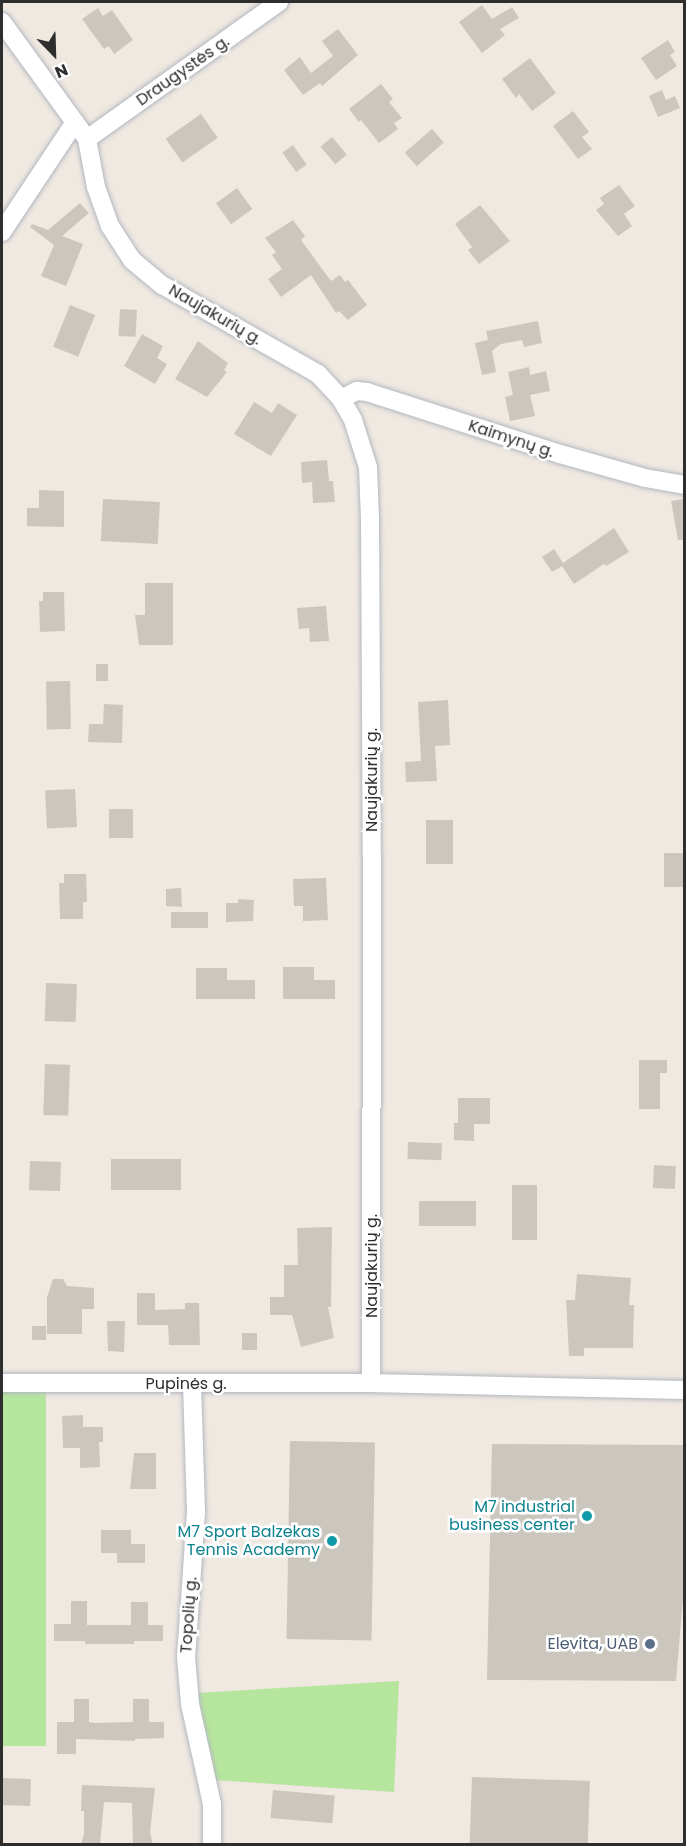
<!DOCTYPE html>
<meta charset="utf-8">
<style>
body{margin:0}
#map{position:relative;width:686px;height:1846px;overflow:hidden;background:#efe9e1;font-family:Poppins,sans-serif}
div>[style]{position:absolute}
.green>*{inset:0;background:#b6e59e;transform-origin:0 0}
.building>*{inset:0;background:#cbc7bf;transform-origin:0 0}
.roads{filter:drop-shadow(0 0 2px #b4b7c1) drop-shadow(0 0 2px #b4b7c1)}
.street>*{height:18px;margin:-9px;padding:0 9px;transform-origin:9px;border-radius:9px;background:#fff}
.dots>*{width:16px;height:16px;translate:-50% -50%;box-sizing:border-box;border:3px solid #fff;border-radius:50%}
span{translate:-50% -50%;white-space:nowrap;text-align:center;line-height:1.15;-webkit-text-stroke:5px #fff;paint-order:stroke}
.street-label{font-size:16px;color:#2e2e2e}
.culture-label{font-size:16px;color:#0d838f}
.right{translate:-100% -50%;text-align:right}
.service-label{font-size:16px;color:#4e5e75}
.frame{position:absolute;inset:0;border:3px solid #2e2e2e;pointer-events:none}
.north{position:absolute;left:24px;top:24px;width:60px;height:60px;-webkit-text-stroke:4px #fff;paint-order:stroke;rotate:157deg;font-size:16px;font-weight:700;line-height:24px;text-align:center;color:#2e2e2e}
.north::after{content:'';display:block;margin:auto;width:21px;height:27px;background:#2e2e2e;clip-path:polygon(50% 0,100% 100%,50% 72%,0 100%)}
</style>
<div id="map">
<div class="green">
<div style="left:2px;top:1392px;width:44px;height:354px"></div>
<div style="clip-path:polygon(399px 1681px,394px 1792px,214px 1780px,204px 1742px,197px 1693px)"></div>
</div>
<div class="building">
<div style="clip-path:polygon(482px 5px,492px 19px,512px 7px,519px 18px,500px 29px,505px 35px,482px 53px,459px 22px)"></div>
<div style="clip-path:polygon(98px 8px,103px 16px,112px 10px,133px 40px,114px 54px,109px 46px,104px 49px,82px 19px)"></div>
<div style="clip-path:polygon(338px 29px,358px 55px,322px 86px,320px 83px,303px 95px,284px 70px,300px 57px,311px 73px,333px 56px,322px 41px)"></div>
<div style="clip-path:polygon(668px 40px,675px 52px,670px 55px,677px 66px,656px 80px,641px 58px)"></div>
<div style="clip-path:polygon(530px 58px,556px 93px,532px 111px,519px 94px,516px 98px,502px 79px)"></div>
<div style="clip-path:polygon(381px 84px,393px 99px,389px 102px,402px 118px,394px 123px,398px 129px,379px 143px,361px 120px,359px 122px,349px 109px)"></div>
<div style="clip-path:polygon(662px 90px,666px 100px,675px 96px,680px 108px,658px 117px,649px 96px)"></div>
<div style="clip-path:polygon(573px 111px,589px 132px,582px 137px,592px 149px,578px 159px,553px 126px)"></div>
<div style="left:201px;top:114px;width:29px;height:43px;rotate:55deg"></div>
<div style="left:432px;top:129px;width:18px;height:36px;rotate:49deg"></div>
<div style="left:332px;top:137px;width:23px;height:15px;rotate:50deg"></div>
<div style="left:293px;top:145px;width:24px;height:13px;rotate:55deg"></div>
<div style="clip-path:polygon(619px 185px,635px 206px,624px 214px,632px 226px,618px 236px,596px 210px,604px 204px,600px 198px)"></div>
<div style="left:237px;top:188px;width:26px;height:26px;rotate:54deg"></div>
<div style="clip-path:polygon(80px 203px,89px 213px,62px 236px,83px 244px,66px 286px,41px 276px,54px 245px,30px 227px,32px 224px,48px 230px)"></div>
<div style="clip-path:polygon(480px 205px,510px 241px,479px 264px,468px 250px,472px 247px,455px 224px)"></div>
<div style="clip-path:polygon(293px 220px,305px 236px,301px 240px,331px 281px,340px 275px,345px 282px,348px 280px,367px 305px,348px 320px,339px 311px,336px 313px,311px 275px,281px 297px,268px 279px,282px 269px,272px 255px,276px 252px,265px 238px)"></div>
<div style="left:70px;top:305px;width:27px;height:45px;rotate:22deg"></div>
<div style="left:120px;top:309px;width:17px;height:27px;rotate:3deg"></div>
<div style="clip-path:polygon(538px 321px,542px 343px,524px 347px,522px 340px,501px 344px,492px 351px,496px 372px,482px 375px,475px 343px,488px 340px,486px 331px)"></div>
<div style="clip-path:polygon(142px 334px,163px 346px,157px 358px,167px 364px,155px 384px,124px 366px)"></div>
<div style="clip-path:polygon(198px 341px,228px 363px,224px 370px,227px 372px,207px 397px,175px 379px)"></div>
<div style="clip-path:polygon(529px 367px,530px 375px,546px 371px,550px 391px,530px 395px,535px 416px,510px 421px,505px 397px,513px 395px,508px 372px)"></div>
<div style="clip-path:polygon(254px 402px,272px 413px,278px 403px,297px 415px,271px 456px,234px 434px)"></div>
<div style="clip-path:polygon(327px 460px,329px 481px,333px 481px,335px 502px,313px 503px,312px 482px,302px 483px,301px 462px)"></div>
<div style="clip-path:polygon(39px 490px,64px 491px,64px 527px,27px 526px,27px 508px,39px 508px)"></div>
<div style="left:103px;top:499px;width:57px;height:42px;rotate:3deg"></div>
<div style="clip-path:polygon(684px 499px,684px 540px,678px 540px,671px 501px)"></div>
<div style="clip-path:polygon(614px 528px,629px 552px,606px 566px,604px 564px,574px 584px,562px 566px,552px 572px,542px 557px,554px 549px,563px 563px)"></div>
<div style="clip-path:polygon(145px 583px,173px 583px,173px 645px,139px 645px,135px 615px,145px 615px)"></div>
<div style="clip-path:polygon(43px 592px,64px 592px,65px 631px,40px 632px,39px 601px,43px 601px)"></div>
<div style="clip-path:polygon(326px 606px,329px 641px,310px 642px,309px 628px,299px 629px,297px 608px)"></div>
<div style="left:96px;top:664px;width:12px;height:17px"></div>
<div style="left:70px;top:681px;width:48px;height:24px;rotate:89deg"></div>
<div style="clip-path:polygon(448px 700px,450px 745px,435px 746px,437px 781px,406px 782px,405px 762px,421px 761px,418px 702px)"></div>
<div style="clip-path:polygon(104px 704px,123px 705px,122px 743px,88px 742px,89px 724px,103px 724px)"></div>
<div style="left:75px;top:789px;width:38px;height:30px;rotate:87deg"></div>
<div style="left:109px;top:809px;width:24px;height:29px"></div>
<div style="left:426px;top:820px;width:27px;height:44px"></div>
<div style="left:684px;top:853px;width:34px;height:20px;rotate:90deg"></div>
<div style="clip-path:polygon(64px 874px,86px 874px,87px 902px,83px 902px,83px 919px,60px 919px,59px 883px,64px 883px)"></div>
<div style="clip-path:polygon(326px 878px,328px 920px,303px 921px,303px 906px,294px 906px,293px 879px)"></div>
<div style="clip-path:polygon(181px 888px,182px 907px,166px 906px,166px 889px)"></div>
<div style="clip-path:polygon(238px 899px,254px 900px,253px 921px,226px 922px,226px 903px,238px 903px)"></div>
<div style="left:171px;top:912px;width:37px;height:16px"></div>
<div style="clip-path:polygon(283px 967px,314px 967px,314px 980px,335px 980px,335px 999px,283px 999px)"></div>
<div style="clip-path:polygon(196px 968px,227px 968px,227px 980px,255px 980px,255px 999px,196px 999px)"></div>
<div style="left:46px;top:983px;width:31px;height:38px;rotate:2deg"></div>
<div style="clip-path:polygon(639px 1060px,667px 1060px,667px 1073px,660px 1073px,660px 1109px,639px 1109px)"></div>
<div style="left:45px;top:1064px;width:25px;height:51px;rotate:2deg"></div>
<div style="clip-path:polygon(458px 1098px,490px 1098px,490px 1124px,474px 1124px,474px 1141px,454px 1140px,454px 1123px,458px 1123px)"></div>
<div style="left:408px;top:1142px;width:34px;height:17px;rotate:2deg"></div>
<div style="left:181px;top:1159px;width:31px;height:70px;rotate:90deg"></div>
<div style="left:30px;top:1161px;width:31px;height:29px;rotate:2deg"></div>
<div style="left:654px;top:1165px;width:22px;height:23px;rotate:3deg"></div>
<div style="left:512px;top:1185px;width:25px;height:55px"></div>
<div style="left:476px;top:1201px;width:25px;height:57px;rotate:90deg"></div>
<div style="clip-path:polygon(332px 1227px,331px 1307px,328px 1307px,334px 1338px,301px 1347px,292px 1315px,270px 1315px,270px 1297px,284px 1297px,284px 1265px,298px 1265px,297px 1228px)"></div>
<div style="clip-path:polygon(577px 1274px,631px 1278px,629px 1305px,634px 1305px,633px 1348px,584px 1348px,584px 1356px,569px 1356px,566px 1300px,575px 1300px)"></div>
<div style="clip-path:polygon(53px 1279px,63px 1279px,67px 1286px,94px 1288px,94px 1309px,82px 1309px,82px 1334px,47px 1334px,47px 1297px)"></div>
<div style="clip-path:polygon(137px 1293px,155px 1293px,155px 1310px,185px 1309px,185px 1303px,199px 1303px,200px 1345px,169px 1345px,168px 1325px,137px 1325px)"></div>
<div style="clip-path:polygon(107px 1321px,125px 1321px,124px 1352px,108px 1351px)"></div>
<div style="left:32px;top:1326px;width:14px;height:14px"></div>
<div style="left:242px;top:1333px;width:15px;height:17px"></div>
<div style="clip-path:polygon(83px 1415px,83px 1427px,103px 1427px,103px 1442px,99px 1442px,100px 1467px,80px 1468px,80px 1448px,63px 1448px,62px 1416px)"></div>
<div style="left:290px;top:1441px;width:85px;height:198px;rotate:1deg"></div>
<div style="clip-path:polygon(492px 1444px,684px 1445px,684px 1587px,676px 1681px,487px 1680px)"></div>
<div style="clip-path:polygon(134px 1453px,156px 1453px,156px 1489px,130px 1489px)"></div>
<div style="clip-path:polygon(101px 1530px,131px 1530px,131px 1544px,145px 1544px,145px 1563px,117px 1563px,117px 1553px,101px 1553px)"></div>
<div style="clip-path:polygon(71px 1601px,87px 1601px,87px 1625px,131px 1625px,131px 1602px,148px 1602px,148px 1625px,163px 1625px,163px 1641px,134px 1641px,134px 1644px,85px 1644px,85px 1641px,54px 1641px,54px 1624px,71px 1624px)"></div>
<div style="clip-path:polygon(74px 1699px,89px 1699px,89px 1722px,94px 1723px,133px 1722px,133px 1699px,149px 1699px,149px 1722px,164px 1722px,164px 1738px,135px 1739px,135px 1741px,76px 1739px,76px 1754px,57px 1754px,57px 1722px,74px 1722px)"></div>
<div style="left:472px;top:1777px;width:118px;height:68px;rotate:2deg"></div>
<div style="left:2px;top:1778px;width:29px;height:27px;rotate:2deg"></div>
<div style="clip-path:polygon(82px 1785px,155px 1788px,150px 1832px,153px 1845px,133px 1845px,132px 1803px,104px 1802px,100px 1845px,81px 1845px,84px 1834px,84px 1811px,81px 1811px)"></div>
<div style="left:273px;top:1790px;width:62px;height:28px;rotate:5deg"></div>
</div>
<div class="roads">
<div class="street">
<div style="left:2px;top:22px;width:145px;rotate:54deg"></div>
<div style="left:87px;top:139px;width:49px;rotate:79.4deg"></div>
<div style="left:96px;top:187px;width:41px;rotate:70.3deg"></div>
<div style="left:110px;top:226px;width:40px;rotate:57.1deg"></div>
<div style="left:132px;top:260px;width:39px;rotate:40deg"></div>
<div style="left:162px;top:285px;width:180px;rotate:29.7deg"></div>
<div style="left:318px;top:374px;width:34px;rotate:47deg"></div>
<div style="left:341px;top:399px;width:24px;rotate:60deg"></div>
<div style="left:353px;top:420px;width:49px;rotate:72.3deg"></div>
<div style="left:368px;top:467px;width:52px;rotate:87.8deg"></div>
<div style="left:370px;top:519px;width:337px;rotate:89.7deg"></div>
<div style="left:372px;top:856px;width:527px;rotate:90.11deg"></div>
<div style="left:371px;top:1383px;width:313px;rotate:1.3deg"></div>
<div style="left:87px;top:139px;width:236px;rotate:-35.5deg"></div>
<div style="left:2px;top:232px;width:132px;rotate:-56.4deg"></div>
<div style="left:341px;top:399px;width:18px;rotate:-27deg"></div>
<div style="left:357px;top:391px;width:10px;rotate:6deg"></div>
<div style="left:367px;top:392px;width:203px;rotate:17.8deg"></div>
<div style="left:560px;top:454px;width:88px;rotate:15.8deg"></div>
<div style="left:645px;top:478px;width:40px;rotate:10deg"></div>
<div style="left:2px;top:1383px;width:369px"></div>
<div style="left:192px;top:1384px;width:128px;rotate:88.2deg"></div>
<div style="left:196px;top:1512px;width:145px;rotate:93.9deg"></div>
<div style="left:186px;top:1657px;width:47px;rotate:85.1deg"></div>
<div style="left:190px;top:1704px;width:102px;rotate:77.6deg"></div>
<div style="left:212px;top:1804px;width:40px;rotate:90deg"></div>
</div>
</div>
<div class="dots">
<div style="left:587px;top:1516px;background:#0f9aa8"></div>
<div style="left:332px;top:1541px;background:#0f9aa8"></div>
<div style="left:650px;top:1644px;background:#5c6f8a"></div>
</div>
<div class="street-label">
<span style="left:183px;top:71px;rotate:-35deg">Draugystės g.</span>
<span style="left:215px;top:315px;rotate:30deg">Naujakurių g.</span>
<span style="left:511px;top:439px;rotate:18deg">Kaimynų g.</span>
<span style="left:372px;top:780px;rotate:-90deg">Naujakurių g.</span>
<span style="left:372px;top:1266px;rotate:-90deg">Naujakurių g.</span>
<span style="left:186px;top:1384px">Pupinės g.</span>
<span style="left:189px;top:1615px;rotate:-86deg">Topolių g.</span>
</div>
<div class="culture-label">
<span class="right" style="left:575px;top:1516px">M7 industrial<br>business center</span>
<span class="right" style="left:320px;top:1541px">M7 Sport Balzekas<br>Tennis Academy</span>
</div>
<div class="service-label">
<span class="right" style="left:638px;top:1644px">Elevita, UAB</span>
</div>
<div class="frame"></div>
<div class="north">N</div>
</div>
